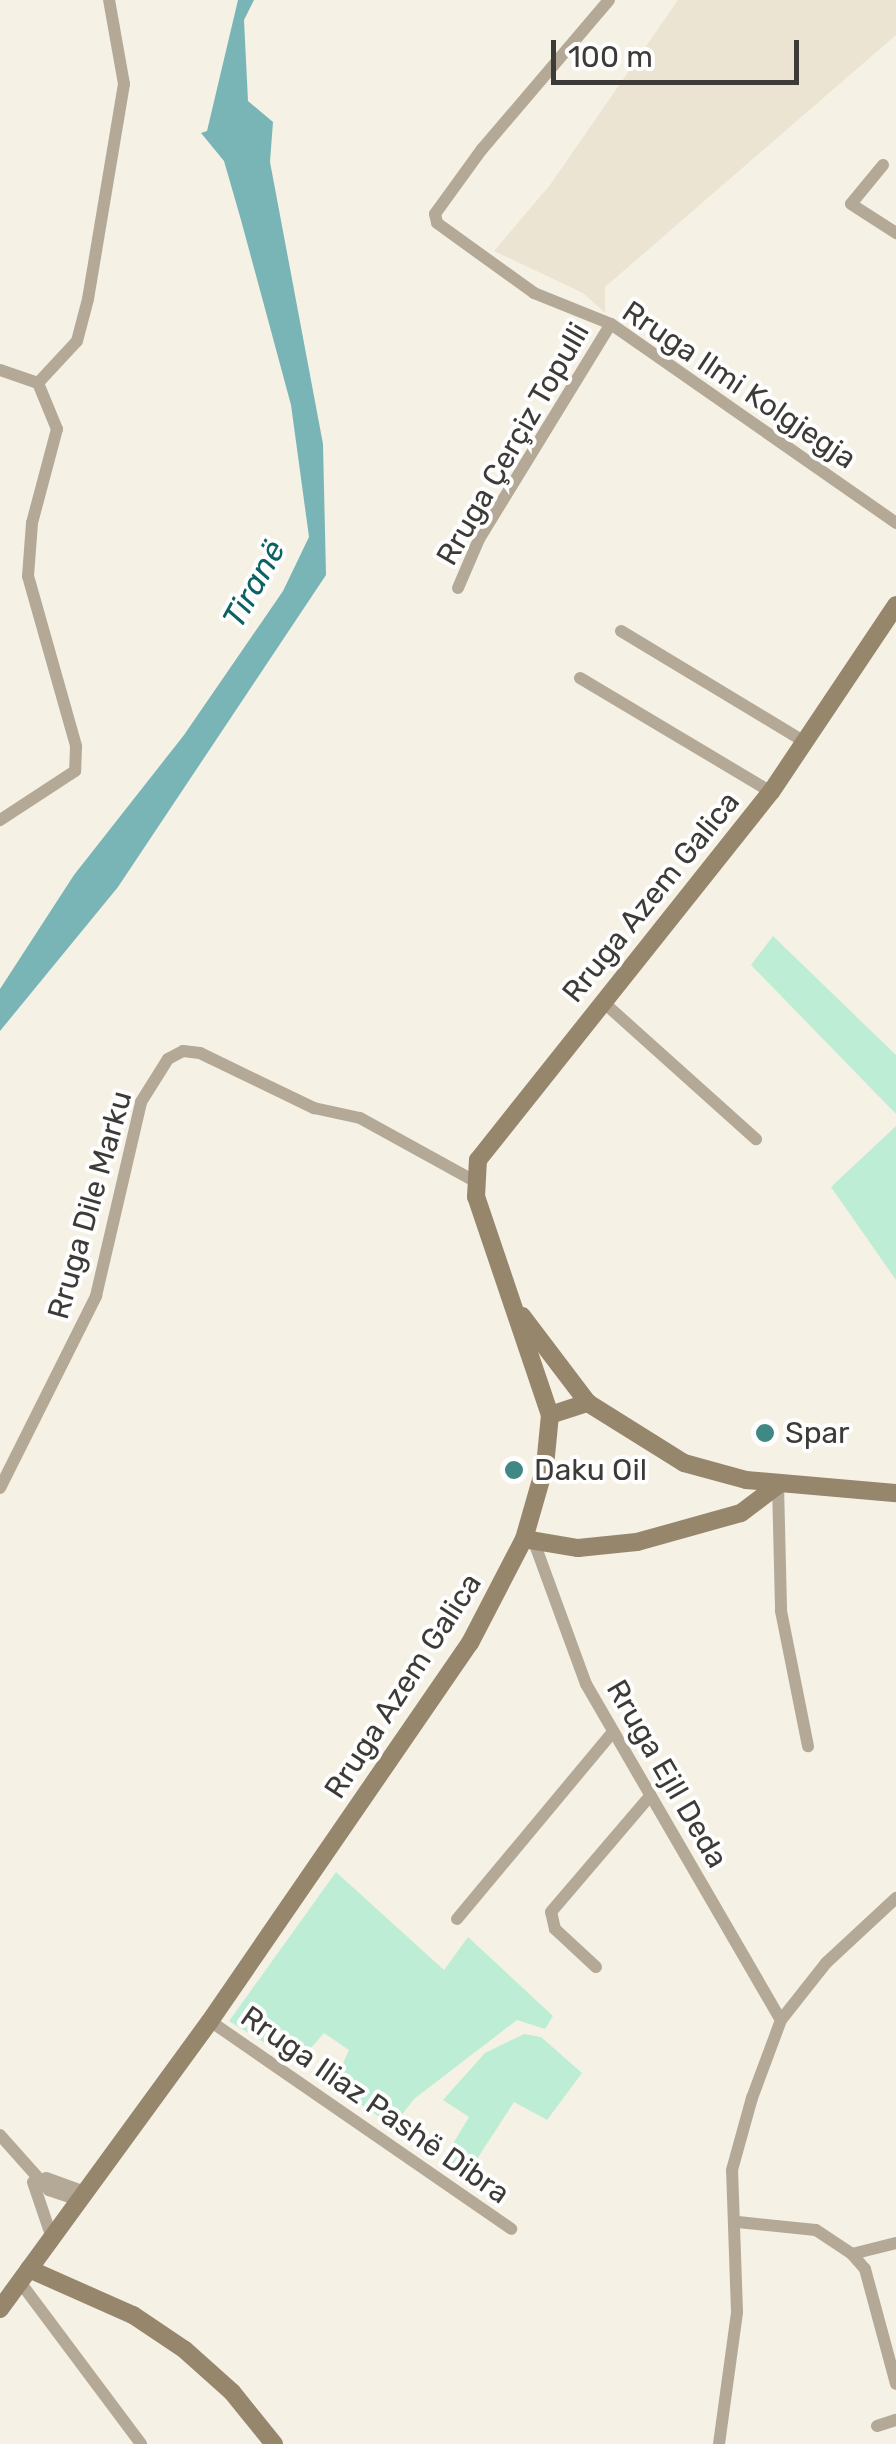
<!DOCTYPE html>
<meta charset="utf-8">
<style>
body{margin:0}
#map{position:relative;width:896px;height:2444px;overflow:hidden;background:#f6f1e5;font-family:Rubik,sans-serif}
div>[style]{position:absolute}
.built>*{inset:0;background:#ece4d2}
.green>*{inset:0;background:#bdeed5}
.water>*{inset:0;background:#79b5b6}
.street>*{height:12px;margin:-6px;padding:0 6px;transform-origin:6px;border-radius:6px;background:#b4a997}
.secondary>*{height:18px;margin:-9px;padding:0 9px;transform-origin:9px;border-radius:9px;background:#96866c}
.dots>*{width:28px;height:28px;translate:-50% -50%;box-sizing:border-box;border:5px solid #fefefe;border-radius:50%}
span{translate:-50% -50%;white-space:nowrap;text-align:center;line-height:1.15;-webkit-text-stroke:8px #fefefe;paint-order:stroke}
.street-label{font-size:30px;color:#3d3b37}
.poi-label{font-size:30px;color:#3d3b37}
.left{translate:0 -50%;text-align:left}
.water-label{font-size:32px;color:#0c6263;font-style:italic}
.scale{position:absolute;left:551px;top:40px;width:248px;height:45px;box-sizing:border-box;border:5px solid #3d3b37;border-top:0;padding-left:12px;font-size:30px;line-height:35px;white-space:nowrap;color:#3d3b37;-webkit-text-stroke:8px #fefefe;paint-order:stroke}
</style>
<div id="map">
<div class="built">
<div style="clip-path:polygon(678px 0,896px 0,896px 35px,605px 287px,605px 313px,583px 293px,494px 251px,550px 185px)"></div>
</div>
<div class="green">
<div style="clip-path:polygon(773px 936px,896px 1055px,896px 1114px,751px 965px)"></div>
<div style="clip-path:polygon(896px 1126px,896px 1280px,831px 1187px)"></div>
<div style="clip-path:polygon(336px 1872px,444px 1970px,468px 1937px,553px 2016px,545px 2029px,517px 2020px,414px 2099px,393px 2126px,333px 2086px,349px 2050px,324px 2033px,298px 2063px,229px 2021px)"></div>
<div style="clip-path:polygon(524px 2034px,541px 2037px,582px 2073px,547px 2120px,514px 2102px,466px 2176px,442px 2162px,469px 2117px,443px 2100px,485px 2053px)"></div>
</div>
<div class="water">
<div style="clip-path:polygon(238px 0,254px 0,244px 20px,248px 101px,273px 122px,270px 162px,323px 444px,326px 575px,118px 887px,0 1031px,0 989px,74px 875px,184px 735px,283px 591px,309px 537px,291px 405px,241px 220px,224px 161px,201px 133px,207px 131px)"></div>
</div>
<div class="street">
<div style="left:609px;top:0;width:196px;rotate:130.4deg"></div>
<div style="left:482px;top:149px;width:80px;rotate:125.9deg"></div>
<div style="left:435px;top:214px;width:9px;rotate:77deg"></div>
<div style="left:437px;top:223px;width:120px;rotate:35.8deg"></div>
<div style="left:534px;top:293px;width:83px;rotate:21.9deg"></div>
<div style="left:611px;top:324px;width:348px;rotate:34.9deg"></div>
<div style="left:883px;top:165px;width:50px;rotate:129.4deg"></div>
<div style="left:851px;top:204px;width:54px;rotate:32.8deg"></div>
<div style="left:0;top:370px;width:40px;rotate:18.9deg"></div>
<div style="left:38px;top:383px;width:50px;rotate:67.6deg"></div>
<div style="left:57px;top:429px;width:97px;rotate:104.9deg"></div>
<div style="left:32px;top:523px;width:53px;rotate:94.3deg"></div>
<div style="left:28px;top:576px;width:177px;rotate:74.2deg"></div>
<div style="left:76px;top:746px;width:25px;rotate:92deg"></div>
<div style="left:75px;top:771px;width:90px;rotate:146.8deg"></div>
<div style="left:38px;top:383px;width:57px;rotate:-47.1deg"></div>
<div style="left:77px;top:341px;width:43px;rotate:-75.3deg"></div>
<div style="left:88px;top:299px;width:218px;rotate:-80.5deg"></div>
<div style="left:124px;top:84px;width:85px;rotate:-100.1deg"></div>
<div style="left:458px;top:588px;width:53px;rotate:-66.8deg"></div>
<div style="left:479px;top:539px;width:252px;rotate:-58.5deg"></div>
<div style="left:621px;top:631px;width:215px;rotate:31.1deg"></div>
<div style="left:580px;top:678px;width:222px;rotate:30.8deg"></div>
<div style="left:602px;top:1001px;width:207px;rotate:41.9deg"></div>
<div style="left:778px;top:1485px;width:126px;rotate:88.6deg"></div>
<div style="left:781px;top:1611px;width:138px;rotate:78.7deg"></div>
<div style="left:0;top:1488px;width:215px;rotate:-63.4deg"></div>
<div style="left:96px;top:1296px;width:199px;rotate:-76.9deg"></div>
<div style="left:141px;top:1102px;width:51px;rotate:-57.9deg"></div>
<div style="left:168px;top:1059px;width:17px;rotate:-28deg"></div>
<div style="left:183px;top:1051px;width:17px;rotate:7deg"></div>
<div style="left:200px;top:1053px;width:127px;rotate:25.8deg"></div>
<div style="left:314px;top:1108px;width:47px;rotate:12.3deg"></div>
<div style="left:360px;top:1118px;width:129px;rotate:28.8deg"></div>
<div style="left:534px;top:1542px;width:151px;rotate:69.9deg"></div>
<div style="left:586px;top:1684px;width:388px;rotate:59.9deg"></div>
<div style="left:457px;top:1919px;width:244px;rotate:-50.2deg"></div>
<div style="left:596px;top:1967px;width:56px;rotate:-137.2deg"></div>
<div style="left:555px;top:1929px;width:17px;rotate:-103deg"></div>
<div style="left:551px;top:1912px;width:153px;rotate:-49.5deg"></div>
<div style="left:210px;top:2021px;width:366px;rotate:34.6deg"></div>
<div style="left:0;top:2135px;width:74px;rotate:48.3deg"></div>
<div style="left:49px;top:2190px;width:31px;rotate:19deg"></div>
<div style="left:46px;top:2178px;width:41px;rotate:19.7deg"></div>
<div style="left:33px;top:2182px;width:59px;rotate:71.3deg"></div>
<div style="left:738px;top:2222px;width:78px;rotate:5.9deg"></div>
<div style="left:816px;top:2230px;width:43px;rotate:33.7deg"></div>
<div style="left:852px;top:2254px;width:20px;rotate:49deg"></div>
<div style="left:865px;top:2269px;width:119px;rotate:74.9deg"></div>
<div style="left:852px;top:2254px;width:45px;rotate:-14deg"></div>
<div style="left:20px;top:2282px;width:202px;rotate:53.2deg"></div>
<div style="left:877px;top:2426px;width:20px;rotate:-18deg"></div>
<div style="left:719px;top:2444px;width:133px;rotate:-82.2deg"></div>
<div style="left:737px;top:2312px;width:142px;rotate:-92deg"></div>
<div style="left:732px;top:2170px;width:75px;rotate:-74.5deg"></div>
<div style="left:752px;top:2098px;width:83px;rotate:-69.6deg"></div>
<div style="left:781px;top:2020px;width:73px;rotate:-51.7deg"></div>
<div style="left:826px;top:1963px;width:96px;rotate:-42.9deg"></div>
</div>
<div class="secondary">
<div style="left:522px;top:1316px;width:109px;rotate:52.8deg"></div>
<div style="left:550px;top:1415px;width:40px;rotate:-18deg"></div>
<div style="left:588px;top:1403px;width:113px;rotate:32deg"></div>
<div style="left:684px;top:1463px;width:64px;rotate:15.3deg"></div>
<div style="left:746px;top:1480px;width:151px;rotate:5deg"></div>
<div style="left:524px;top:1539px;width:55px;rotate:9.5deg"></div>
<div style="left:578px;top:1548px;width:59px;rotate:-5.8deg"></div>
<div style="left:637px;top:1542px;width:108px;rotate:-15.6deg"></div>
<div style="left:741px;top:1513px;width:46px;rotate:-37.1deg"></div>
<div style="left:29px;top:2269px;width:114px;rotate:23.9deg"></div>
<div style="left:133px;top:2315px;width:63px;rotate:33.9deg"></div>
<div style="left:185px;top:2350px;width:63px;rotate:41.8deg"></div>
<div style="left:232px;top:2392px;width:67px;rotate:51.1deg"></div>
<div style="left:0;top:2309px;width:356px;rotate:-53.9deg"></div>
<div style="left:210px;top:2021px;width:459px;rotate:-55.5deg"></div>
<div style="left:470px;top:1643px;width:117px;rotate:-62.6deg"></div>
<div style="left:524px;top:1539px;width:76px;rotate:-74deg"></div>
<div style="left:545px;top:1466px;width:51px;rotate:-84.4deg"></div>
<div style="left:550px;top:1415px;width:230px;rotate:-108.7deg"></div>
<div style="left:476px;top:1197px;width:37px;rotate:-87deg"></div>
<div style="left:478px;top:1160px;width:470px;rotate:-51.5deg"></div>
<div style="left:771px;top:792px;width:225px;rotate:-56.2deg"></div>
</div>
<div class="dots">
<div style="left:765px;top:1433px;background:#408885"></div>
<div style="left:514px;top:1470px;background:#408885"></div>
</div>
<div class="street-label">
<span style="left:739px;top:385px;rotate:34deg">Rruga Ilmi Kolgjegja</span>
<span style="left:513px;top:444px;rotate:-60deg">Rruga Çerçiz Topulli</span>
<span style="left:651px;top:897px;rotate:-51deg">Rruga Azem Galica</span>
<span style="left:90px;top:1205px;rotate:-74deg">Rruga Dile Marku</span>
<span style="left:403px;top:1686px;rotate:-57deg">Rruga Azem Galica</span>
<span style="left:667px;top:1774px;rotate:60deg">Rruga Ejll Deda</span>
<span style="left:375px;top:2105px;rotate:35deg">Rruga Iliaz Pashë Dibra</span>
</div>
<div class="poi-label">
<span class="left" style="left:785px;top:1433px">Spar</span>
<span class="left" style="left:534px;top:1470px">Daku Oil</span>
</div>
<div class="water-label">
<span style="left:254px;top:584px;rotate:-61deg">Tiranë</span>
</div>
<div class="scale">100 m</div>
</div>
